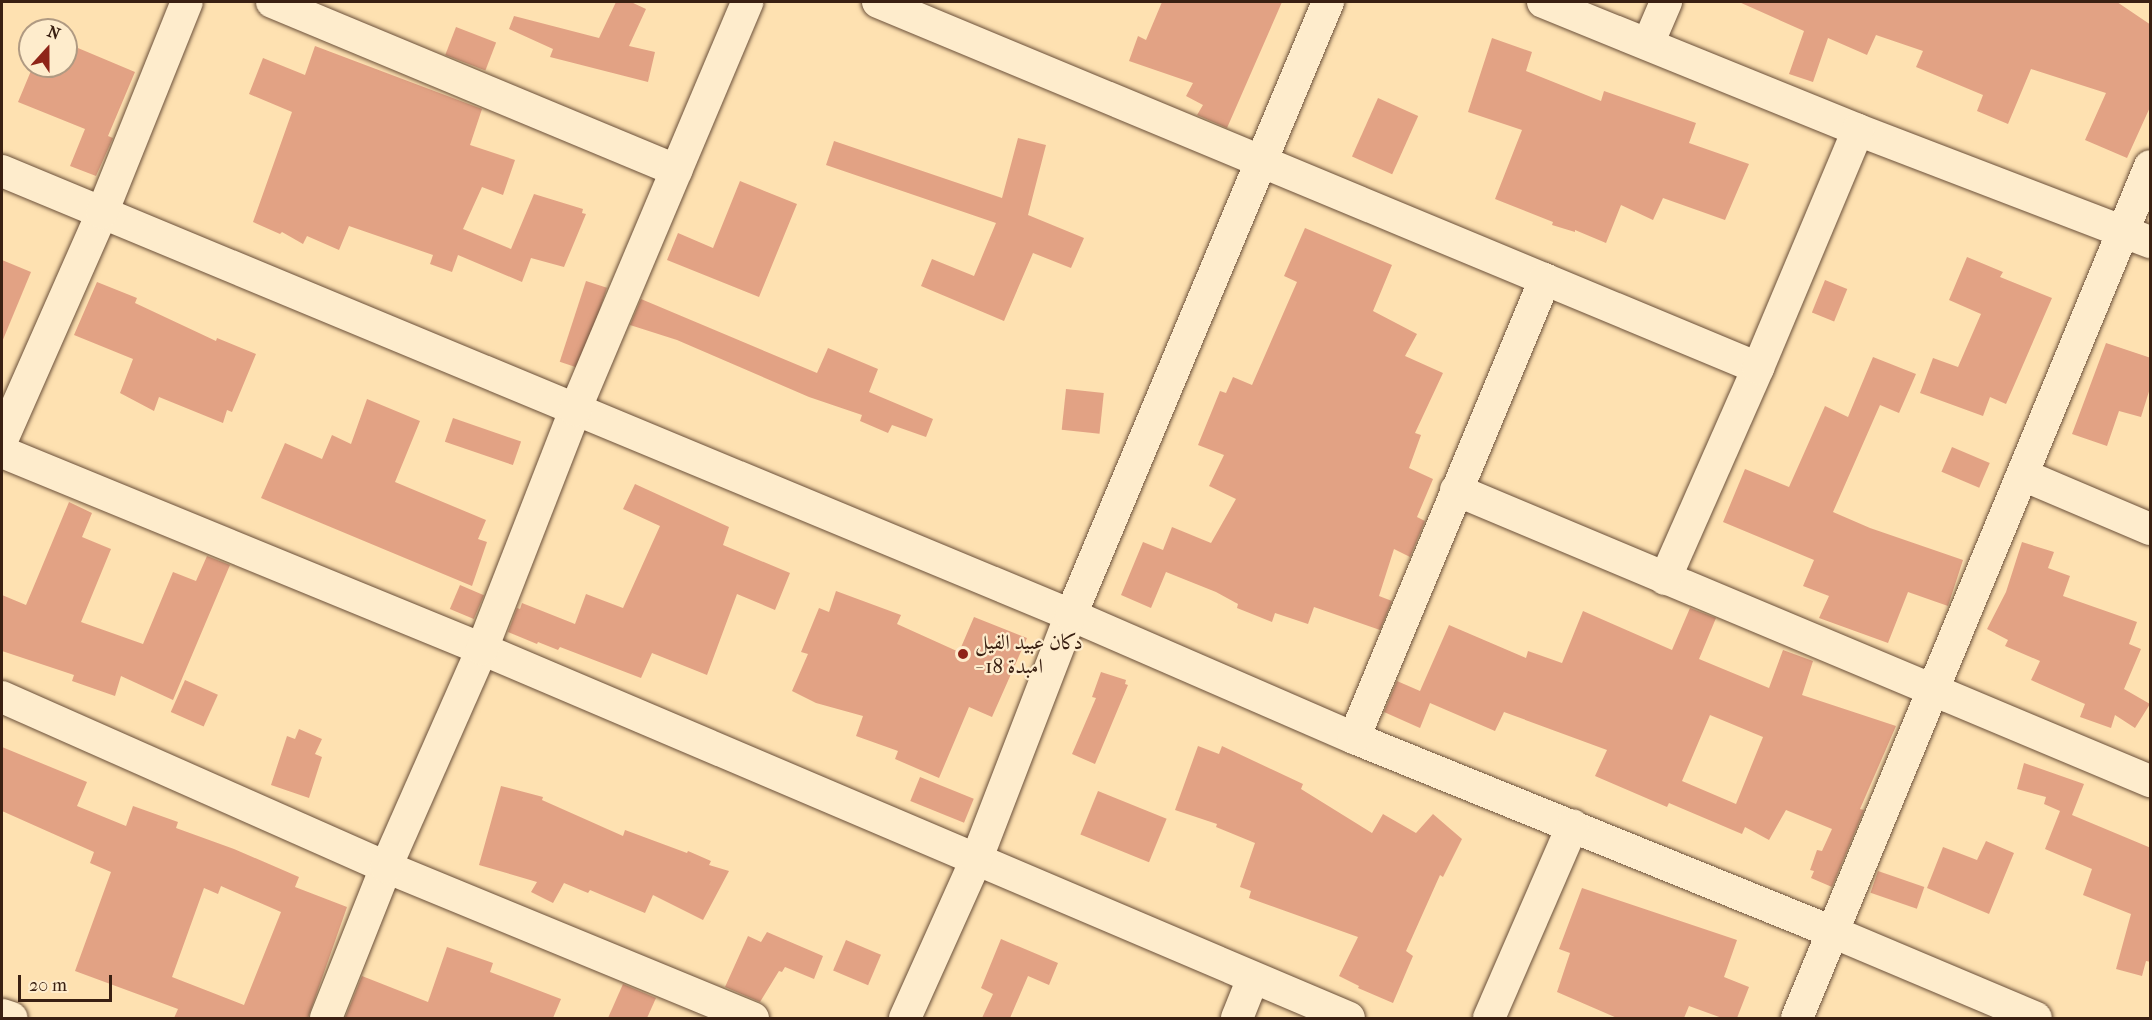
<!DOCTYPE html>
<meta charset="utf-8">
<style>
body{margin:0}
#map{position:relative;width:2152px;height:1020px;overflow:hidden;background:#fee1b1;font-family:"IM FELL French Canon",Amiri,serif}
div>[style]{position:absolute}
.building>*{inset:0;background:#e2a284;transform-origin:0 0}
.roads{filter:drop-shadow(0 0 2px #6b503a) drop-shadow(0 0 2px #6b503a)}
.minor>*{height:32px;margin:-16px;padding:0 16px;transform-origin:16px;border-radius:16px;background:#feeccc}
.secondary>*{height:33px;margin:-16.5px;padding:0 16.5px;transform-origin:16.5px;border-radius:16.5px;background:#feeccc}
.dots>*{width:16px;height:16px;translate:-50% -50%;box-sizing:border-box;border:3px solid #feeccc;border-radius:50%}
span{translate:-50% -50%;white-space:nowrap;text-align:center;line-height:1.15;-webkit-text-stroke:4.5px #feeccc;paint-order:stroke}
.poi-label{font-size:21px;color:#3a2012}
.left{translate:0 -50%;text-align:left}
.frame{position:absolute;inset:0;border:3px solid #3a2012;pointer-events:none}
.north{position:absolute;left:18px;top:18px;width:60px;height:60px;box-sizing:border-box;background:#feeccc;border:2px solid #b09a82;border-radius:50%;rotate:21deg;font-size:16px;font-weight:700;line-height:24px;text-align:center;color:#3a2012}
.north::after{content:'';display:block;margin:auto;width:21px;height:27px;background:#8f2418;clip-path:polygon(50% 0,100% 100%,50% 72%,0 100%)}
.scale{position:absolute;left:18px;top:975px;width:94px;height:27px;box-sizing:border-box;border:3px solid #3a2012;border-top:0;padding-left:8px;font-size:18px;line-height:21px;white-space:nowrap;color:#3a2012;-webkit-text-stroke:4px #feeccc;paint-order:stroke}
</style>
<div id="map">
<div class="building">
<div style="clip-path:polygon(616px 2px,631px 2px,646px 9px,629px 46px,655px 52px,648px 82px,550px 57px,553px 49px,509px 29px,514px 16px,599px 38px)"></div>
<div style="clip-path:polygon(1162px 2px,1282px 2px,1227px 128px,1197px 115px,1203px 105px,1186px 96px,1193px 83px,1129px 61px,1138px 36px,1146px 40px)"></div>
<div style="clip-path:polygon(1739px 2px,2117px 2px,2151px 25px,2151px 105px,2127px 158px,2085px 140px,2106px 93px,2031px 69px,2008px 124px,1977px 111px,1983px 95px,1916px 67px,1923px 51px,1876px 35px,1867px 55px,1828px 38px,1813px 82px,1789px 74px,1804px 31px)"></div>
<div style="left:456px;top:27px;width:43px;height:30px;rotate:21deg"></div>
<div style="clip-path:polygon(1492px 38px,1532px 52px,1526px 71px,1601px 101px,1604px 91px,1696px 123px,1689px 143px,1749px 164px,1725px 220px,1663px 198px,1653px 220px,1621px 205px,1606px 243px,1575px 230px,1575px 232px,1552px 225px,1553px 222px,1495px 199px,1522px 130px,1468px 112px)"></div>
<div style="clip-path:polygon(66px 43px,135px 72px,108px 136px,113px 138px,96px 176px,70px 166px,85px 129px,18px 102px,33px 66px,66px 66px)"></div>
<div style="clip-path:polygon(315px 46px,482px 109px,470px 145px,515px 160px,503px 195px,482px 187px,463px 229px,511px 249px,534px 194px,583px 209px,582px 213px,586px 214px,564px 267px,531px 258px,522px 282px,458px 255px,452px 272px,430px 264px,433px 255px,349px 226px,339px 250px,307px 236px,303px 244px,282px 232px,280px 234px,253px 222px,292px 112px,249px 94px,263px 58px,305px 75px)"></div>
<div style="left:1378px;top:98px;width:44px;height:64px;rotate:24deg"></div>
<div style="clip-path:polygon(1018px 138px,1046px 145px,1028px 215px,1084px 238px,1071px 268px,1033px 253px,1004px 321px,921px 286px,932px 259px,974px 276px,996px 223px,826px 165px,834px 141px,1002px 198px)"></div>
<div style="clip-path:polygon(740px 181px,797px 204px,759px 297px,667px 260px,678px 233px,713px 248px)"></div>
<div style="clip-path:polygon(1305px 228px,1392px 265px,1373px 311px,1417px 334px,1405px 356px,1443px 373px,1415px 433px,1421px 435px,1409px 468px,1433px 479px,1417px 517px,1425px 521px,1410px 557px,1394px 549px,1379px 596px,1392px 601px,1380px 630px,1314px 607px,1308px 624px,1275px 613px,1272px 622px,1237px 608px,1238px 604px,1216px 592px,1166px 572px,1151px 608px,1121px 595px,1143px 542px,1163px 550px,1172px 527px,1211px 543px,1236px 499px,1209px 486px,1224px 455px,1198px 445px,1220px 391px,1226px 393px,1233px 377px,1252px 385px,1297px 282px,1284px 276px)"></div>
<div style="clip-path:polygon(1967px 257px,2003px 272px,2000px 277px,2052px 298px,2006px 404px,1990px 397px,1983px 416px,1920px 393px,1933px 358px,1958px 367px,1981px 314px,1949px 300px)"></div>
<div style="clip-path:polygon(2px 260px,31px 272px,2px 342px)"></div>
<div style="left:1825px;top:280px;width:24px;height:35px;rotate:22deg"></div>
<div style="left:586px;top:281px;width:22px;height:85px;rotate:18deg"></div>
<div style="clip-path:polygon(97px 282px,137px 298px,135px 303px,216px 341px,217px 338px,256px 354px,232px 412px,227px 410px,223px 423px,159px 397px,154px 411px,120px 393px,133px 359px,74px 335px)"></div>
<div style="clip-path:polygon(641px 299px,817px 373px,828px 348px,878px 369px,869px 392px,933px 419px,926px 437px,892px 425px,888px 433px,860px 421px,862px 415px,809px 397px,677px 340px,630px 325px)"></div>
<div style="clip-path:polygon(2106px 343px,2151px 358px,2151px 385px,2141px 417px,2119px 411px,2107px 446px,2072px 434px)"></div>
<div style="clip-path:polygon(1873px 357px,1916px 374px,1899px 413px,1880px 405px,1833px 512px,1870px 528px,1963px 560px,1948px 606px,1908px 592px,1888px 643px,1819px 618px,1829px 596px,1803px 586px,1814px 560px,1723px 522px,1745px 469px,1789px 487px,1825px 406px,1848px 417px)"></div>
<div style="left:1066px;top:389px;width:38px;height:41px;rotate:6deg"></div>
<div style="clip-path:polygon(367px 399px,420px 421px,395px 482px,486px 520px,478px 539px,487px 542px,472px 586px,261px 498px,285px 443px,322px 459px,332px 435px,351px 444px)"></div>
<div style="left:453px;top:418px;width:72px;height:25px;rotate:19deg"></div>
<div style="left:1952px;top:447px;width:41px;height:27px;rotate:23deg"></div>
<div style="clip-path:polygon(635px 484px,729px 527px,723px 545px,790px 573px,775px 610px,737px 594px,707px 675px,652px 653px,641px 678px,560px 647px,558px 650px,538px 642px,537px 644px,508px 632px,517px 608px,520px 609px,522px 603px,575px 624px,586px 594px,623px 608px,660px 526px,623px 509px)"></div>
<div style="clip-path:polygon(69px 502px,92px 513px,82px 537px,111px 549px,81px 622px,143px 644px,173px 572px,196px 581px,207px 556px,230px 565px,173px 700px,121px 676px,115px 696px,72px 681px,74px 675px,2px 651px,2px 595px,26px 605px)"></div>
<div style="clip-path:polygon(2022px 542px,2054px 552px,2048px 568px,2070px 576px,2063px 596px,2137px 622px,2129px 644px,2141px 649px,2124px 689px,2150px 704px,2135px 728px,2115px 715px,2111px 728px,2080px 717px,2085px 704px,2031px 680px,2040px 661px,2005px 646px,2008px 640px,1987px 629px,2006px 592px)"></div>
<div style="left:460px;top:585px;width:26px;height:26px;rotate:23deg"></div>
<div style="clip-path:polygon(836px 591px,901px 615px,897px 624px,959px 652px,974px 617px,1027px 638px,992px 717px,969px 707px,939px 778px,895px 759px,898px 751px,856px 736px,863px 716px,816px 703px,792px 691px,808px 654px,801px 652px,819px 608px,829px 612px)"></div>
<div style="clip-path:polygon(evenodd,1690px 608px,1716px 618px,1699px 659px,1769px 688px,1783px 650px,1813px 661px,1802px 695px,1896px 726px,1860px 809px,1864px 810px,1832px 887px,1811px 878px,1814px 871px,1810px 870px,1817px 850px,1822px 851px,1832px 829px,1786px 810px,1769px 840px,1745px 827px,1742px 834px,1669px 803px,1667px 807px,1595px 776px,1607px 750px,1504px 712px,1495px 731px,1430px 703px,1420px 728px,1384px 712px,1397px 681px,1420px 691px,1449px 625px,1526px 658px,1528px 651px,1562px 663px,1583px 611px,1672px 650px,1690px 608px,1710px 715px,1763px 737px,1736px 804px,1682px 781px,1710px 715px)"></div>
<div style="clip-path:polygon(1101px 672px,1126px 680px,1125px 684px,1128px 685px,1095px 764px,1072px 754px,1096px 698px,1092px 697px)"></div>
<div style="left:185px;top:680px;width:36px;height:35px;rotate:24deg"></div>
<div style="clip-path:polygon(299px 729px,322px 739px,315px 754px,322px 757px,309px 798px,271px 785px,287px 736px,295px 739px)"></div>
<div style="clip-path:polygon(1198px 746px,1219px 754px,1222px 746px,1303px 784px,1301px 789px,1372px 833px,1383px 814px,1416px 833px,1433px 814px,1462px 839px,1443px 877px,1440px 875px,1406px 951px,1413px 956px,1393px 1003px,1358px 988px,1359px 986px,1339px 976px,1358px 937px,1249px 898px,1251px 891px,1240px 887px,1255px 843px,1216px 827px,1217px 824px,1175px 810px)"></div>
<div style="clip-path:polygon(evenodd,2px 747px,87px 782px,77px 806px,126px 826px,133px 806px,178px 822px,176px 828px,234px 849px,299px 877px,295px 887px,347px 907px,308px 1018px,174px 1018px,178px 1009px,75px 971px,111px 872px,90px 863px,94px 852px,2px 811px,2px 747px,221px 886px,281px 912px,244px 1005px,172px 977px,204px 888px,218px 894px,221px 886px)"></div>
<div style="clip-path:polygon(2024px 763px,2084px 784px,2072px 815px,2151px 848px,2151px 962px,2146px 961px,2142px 976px,2116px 969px,2131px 914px,2083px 895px,2092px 869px,2045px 849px,2060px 811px,2044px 804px,2046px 797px,2017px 789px)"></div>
<div style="left:920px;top:777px;width:58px;height:26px;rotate:22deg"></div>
<div style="clip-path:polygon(501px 786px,543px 797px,542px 800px,623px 836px,625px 830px,687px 853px,688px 851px,711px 861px,709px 865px,729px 871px,703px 920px,653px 895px,645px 913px,590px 890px,588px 893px,564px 883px,553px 903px,531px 892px,537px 882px,479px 865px)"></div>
<div style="left:1098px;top:791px;width:74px;height:47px;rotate:22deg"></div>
<div style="clip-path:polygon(1986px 841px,2014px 853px,1989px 914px,1927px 888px,1943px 847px,1977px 860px)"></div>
<div style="left:1878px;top:871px;width:49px;height:23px;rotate:19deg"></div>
<div style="clip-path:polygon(1582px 888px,1737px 940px,1724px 977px,1749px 987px,1737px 1018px,1722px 1018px,1689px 1006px,1684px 1018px,1617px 1018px,1557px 992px,1570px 953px,1559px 949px)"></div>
<div style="clip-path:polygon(767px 932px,823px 956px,814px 979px,785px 967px,782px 972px,779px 971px,760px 1002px,725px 987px,748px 936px,761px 942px)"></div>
<div style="clip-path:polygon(1001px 939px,1058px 963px,1049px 985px,1028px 976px,1010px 1018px,982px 1018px,993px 994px,981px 988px)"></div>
<div style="left:846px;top:940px;width:38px;height:33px;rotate:23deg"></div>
<div style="clip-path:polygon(447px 947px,493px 963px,490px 972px,561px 999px,553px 1018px,345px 1018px,362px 976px,428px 1002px)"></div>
<div style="clip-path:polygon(623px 984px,656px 998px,647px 1018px,608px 1018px)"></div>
</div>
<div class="roads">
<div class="minor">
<div style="left:272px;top:2px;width:438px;rotate:22.6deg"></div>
<div style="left:878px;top:2px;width:953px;rotate:22.58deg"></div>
<div style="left:1543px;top:2px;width:340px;rotate:22.1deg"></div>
<div style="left:1858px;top:130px;width:313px;rotate:21deg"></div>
<div style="left:1648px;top:44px;width:46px;rotate:-66.8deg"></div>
<div style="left:2px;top:171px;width:1158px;rotate:22.56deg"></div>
<div style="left:1071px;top:615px;width:309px;rotate:23.5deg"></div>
<div style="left:1354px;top:738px;width:519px;rotate:22.07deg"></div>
<div style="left:1835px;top:933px;width:218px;rotate:22.9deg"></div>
<div style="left:2px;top:440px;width:248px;rotate:-66.2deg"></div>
<div style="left:102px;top:213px;width:227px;rotate:-68.1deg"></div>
<div style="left:2px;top:452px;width:519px;rotate:22.31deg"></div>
<div style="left:482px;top:649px;width:942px;rotate:23.05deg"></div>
<div style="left:2023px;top:475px;width:138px;rotate:23deg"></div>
<div style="left:1456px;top:490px;width:753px;rotate:22.75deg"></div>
<div style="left:1665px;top:579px;width:231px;rotate:-66.2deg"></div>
<div style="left:1758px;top:368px;width:258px;rotate:-67.2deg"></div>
<div style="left:2px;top:697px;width:420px;rotate:23.9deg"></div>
<div style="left:386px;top:867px;width:397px;rotate:22.4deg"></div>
<div style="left:1354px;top:738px;width:497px;rotate:-67.4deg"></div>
<div style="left:326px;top:1018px;width:162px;rotate:-68.3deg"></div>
<div style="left:386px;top:867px;width:238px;rotate:-66.2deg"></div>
<div style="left:482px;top:649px;width:256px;rotate:-68.7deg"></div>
<div style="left:575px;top:410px;width:443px;rotate:-67.1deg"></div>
<div style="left:905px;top:1018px;width:175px;rotate:-65.8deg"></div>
<div style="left:977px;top:858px;width:261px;rotate:-68.9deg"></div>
<div style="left:1071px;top:615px;width:665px;rotate:-67.25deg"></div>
<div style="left:1237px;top:1018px;width:43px;rotate:-68.2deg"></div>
<div style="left:1489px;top:1018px;width:210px;rotate:-66.5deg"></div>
<div style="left:1797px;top:1018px;width:922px;rotate:-67.49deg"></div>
</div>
<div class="secondary">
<div style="left:2px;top:1015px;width:9px;rotate:18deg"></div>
</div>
</div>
<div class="dots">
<div style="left:963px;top:654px;background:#8f2418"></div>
</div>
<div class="poi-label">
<span class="left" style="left:975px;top:654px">دكان عبيد الفيل<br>- امبدة 18</span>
</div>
<div class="frame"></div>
<div class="north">N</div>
<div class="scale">20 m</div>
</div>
